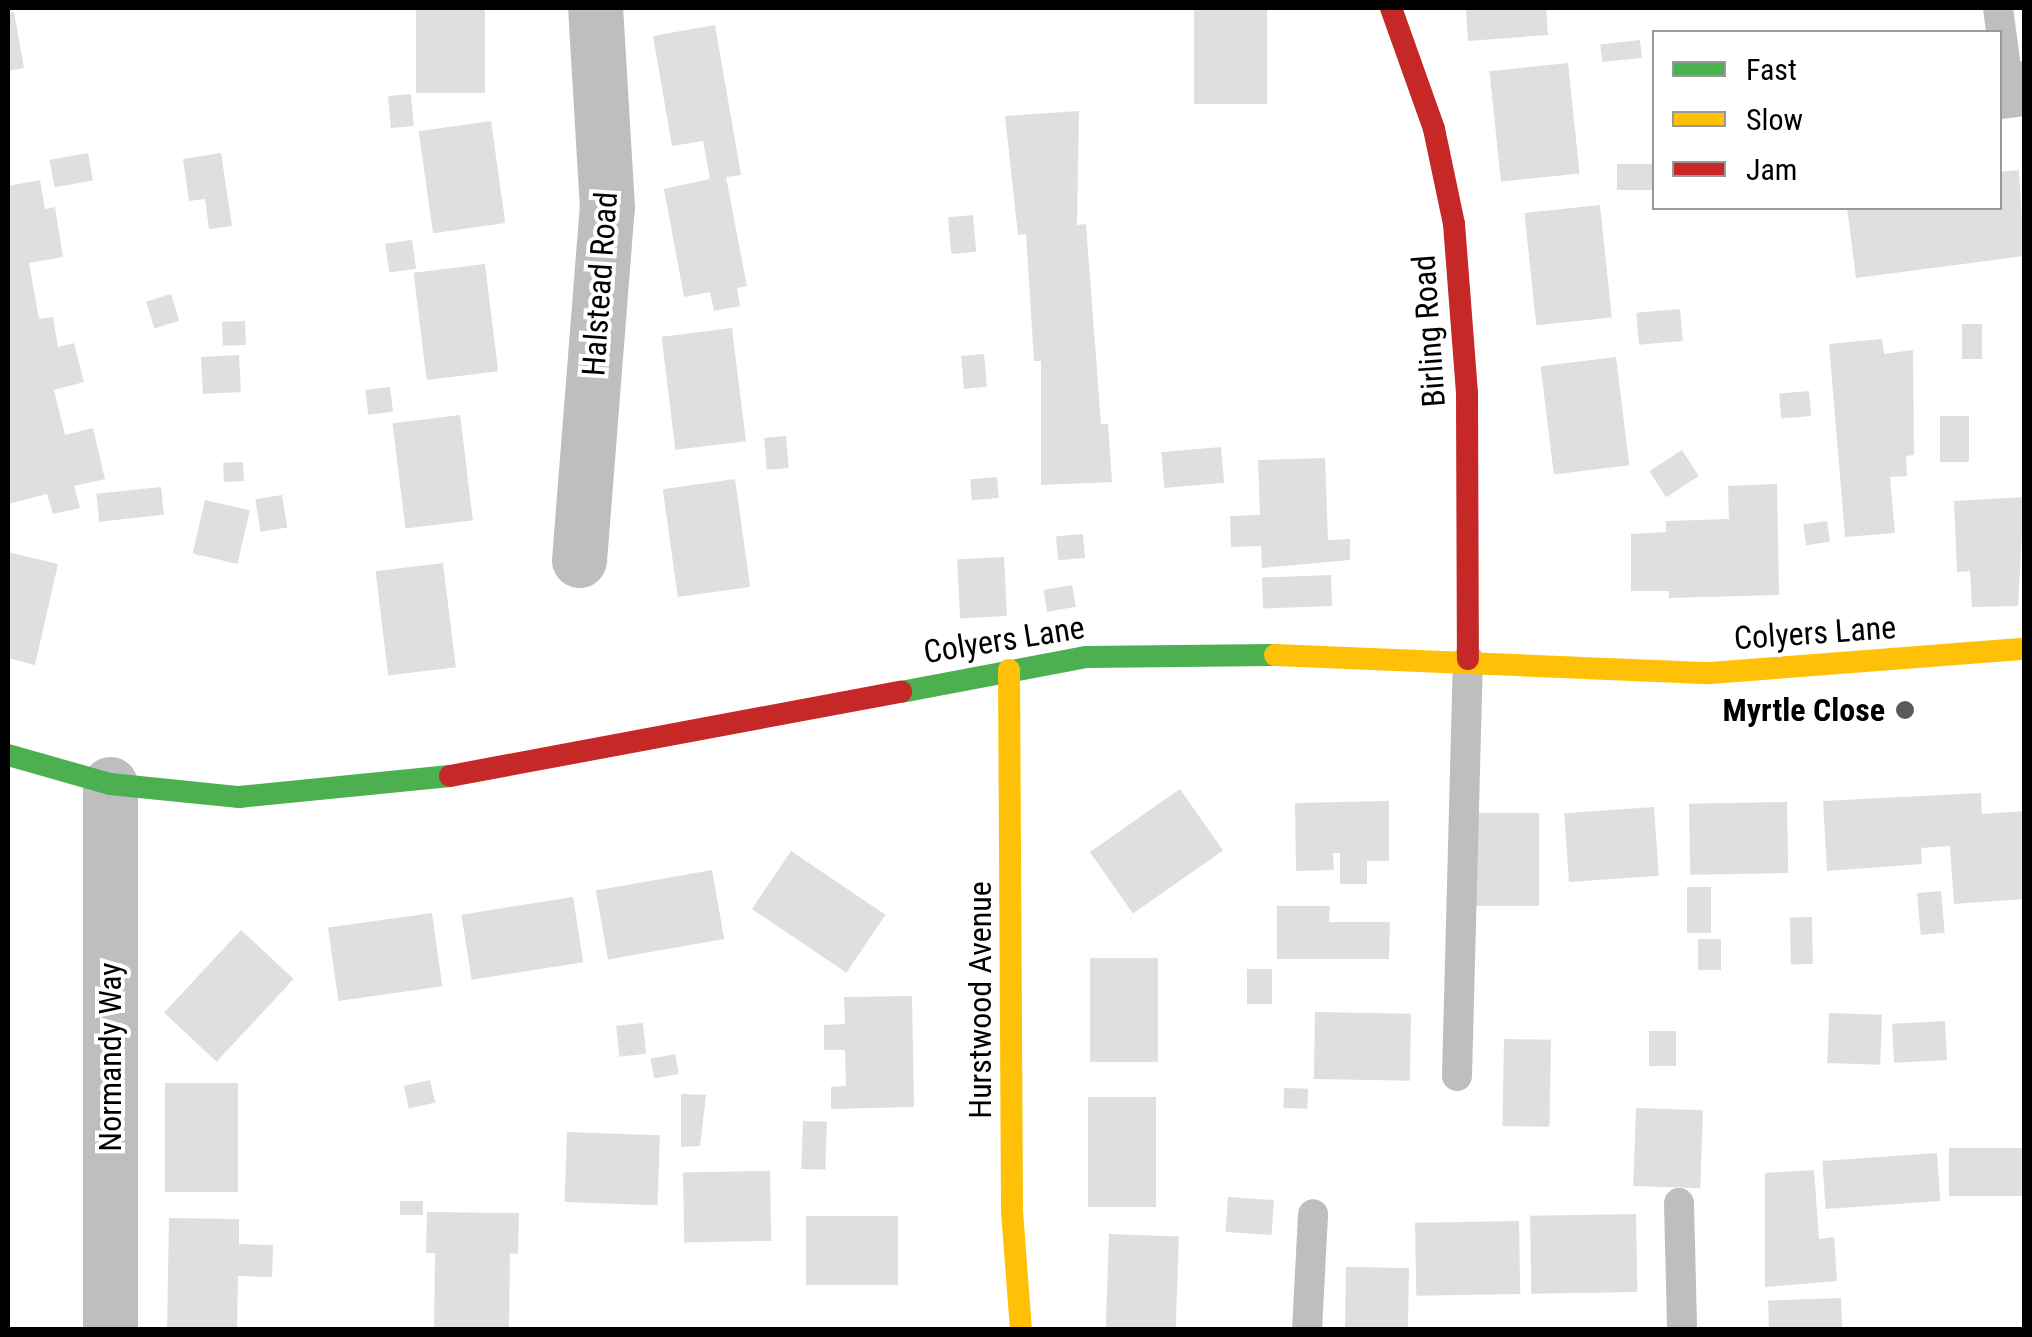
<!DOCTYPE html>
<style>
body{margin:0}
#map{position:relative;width:2032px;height:1337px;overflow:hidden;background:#fff;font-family:"Roboto Condensed",sans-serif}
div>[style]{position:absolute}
.building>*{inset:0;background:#dfdfdf;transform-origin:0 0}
.lane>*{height:30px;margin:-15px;padding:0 15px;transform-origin:15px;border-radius:15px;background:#bebebe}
.street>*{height:55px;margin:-27.5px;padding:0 27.5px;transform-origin:27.5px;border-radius:27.5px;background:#bebebe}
.fast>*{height:22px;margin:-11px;padding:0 11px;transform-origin:11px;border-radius:11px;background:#4caf50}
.slow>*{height:22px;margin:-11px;padding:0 11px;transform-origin:11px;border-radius:11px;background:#ffc107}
.jam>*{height:22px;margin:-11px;padding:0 11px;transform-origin:11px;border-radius:11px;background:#c62828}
.dots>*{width:28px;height:28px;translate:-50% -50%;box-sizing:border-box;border:5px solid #fff;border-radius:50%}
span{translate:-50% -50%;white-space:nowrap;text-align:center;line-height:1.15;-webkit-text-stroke:8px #fff;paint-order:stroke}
.street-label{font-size:32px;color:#000}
.poi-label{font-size:32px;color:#000;font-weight:700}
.right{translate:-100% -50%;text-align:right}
.frame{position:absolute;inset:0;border:10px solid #000;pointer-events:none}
.legend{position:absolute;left:1652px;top:30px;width:350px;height:180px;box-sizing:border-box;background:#fff;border:2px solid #999;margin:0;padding:12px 18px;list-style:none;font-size:30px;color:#000}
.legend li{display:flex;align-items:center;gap:20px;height:50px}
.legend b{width:50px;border:2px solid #999}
</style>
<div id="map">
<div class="building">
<div style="left:416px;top:8px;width:69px;height:85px"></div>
<div style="left:1194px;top:8px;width:73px;height:96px"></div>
<div style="clip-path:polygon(1466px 8px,1546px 8px,1548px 35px,1468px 41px)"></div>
<div style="clip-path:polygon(14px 12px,24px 68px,8px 71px,8px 13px)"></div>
<div style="clip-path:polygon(715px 25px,741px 175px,726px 177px,747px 286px,737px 288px,740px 306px,714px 311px,710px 292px,684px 297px,664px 189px,710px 179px,703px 141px,672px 146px,653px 36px)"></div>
<div style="left:1640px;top:40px;width:18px;height:40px;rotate:84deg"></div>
<div style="left:1568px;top:63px;width:111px;height:79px;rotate:84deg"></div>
<div style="left:411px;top:94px;width:32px;height:23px;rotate:85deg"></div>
<div style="clip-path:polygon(1079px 111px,1077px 225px,1086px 224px,1101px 424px,1108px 424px,1112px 482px,1041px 485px,1041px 361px,1034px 361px,1026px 234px,1018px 235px,1005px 116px)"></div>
<div style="left:491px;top:121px;width:103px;height:73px;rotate:82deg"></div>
<div style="left:88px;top:153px;width:28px;height:39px;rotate:80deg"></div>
<div style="clip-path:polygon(221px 153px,232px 226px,209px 229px,205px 199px,189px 201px,183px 159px)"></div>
<div style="left:1654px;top:164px;width:26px;height:37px;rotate:90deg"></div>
<div style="clip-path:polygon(2019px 170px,2024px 256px,1856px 278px,1847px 208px,2000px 208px,2000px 172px)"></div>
<div style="clip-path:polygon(40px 180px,45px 209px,55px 207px,63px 257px,29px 263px,39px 319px,53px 317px,58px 347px,74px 343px,84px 382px,54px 390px,65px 435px,93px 428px,105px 479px,74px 486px,80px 508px,53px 514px,47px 494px,8px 504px,8px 186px)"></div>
<div style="left:1600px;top:205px;width:113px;height:76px;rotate:84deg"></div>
<div style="left:973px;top:215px;width:37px;height:25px;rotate:85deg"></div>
<div style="left:412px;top:240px;width:29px;height:27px;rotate:82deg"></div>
<div style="left:485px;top:264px;width:108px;height:72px;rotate:83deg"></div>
<div style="left:171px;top:294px;width:28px;height:26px;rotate:73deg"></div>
<div style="left:1680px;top:309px;width:32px;height:44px;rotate:85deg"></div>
<div style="left:245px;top:321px;width:24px;height:23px;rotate:88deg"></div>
<div style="left:1962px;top:324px;width:20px;height:35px"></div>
<div style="left:732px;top:328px;width:114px;height:71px;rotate:83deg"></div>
<div style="clip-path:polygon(1882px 339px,1884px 354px,1913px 350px,1914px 455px,1906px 456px,1907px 476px,1890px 477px,1895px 533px,1845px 537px,1829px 344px)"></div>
<div style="left:984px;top:354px;width:33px;height:23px;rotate:85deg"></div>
<div style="left:239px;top:355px;width:37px;height:38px;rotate:87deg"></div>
<div style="left:1616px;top:357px;width:109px;height:76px;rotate:83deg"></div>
<div style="left:390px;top:387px;width:25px;height:25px;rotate:83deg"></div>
<div style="left:1809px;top:391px;width:25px;height:30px;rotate:85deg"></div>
<div style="left:460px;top:415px;width:106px;height:68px;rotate:83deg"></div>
<div style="left:1940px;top:416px;width:29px;height:46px"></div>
<div style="left:786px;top:436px;width:32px;height:22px;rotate:85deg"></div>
<div style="left:1221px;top:447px;width:36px;height:60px;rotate:85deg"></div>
<div style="left:1682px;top:450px;width:31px;height:39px;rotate:57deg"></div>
<div style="clip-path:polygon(1325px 458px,1328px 540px,1350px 539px,1350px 560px,1262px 568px,1261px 546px,1231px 547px,1230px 516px,1260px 515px,1258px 460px)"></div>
<div style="left:243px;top:462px;width:19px;height:20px;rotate:87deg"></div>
<div style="left:997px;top:477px;width:21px;height:27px;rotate:85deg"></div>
<div style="left:735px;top:479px;width:109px;height:73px;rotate:82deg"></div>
<div style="clip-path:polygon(1777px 484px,1779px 595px,1669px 598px,1669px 591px,1631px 591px,1631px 534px,1666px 532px,1666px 521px,1729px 519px,1728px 486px)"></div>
<div style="left:161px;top:487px;width:28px;height:65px;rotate:84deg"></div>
<div style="left:282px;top:495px;width:33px;height:27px;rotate:81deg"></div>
<div style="clip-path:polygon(2024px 497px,2018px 606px,1972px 607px,1970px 571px,1957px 572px,1954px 501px)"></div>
<div style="left:205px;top:500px;width:46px;height:55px;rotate:13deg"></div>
<div style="left:1827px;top:521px;width:21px;height:24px;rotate:82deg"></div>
<div style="left:1083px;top:534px;width:24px;height:27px;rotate:85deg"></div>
<div style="clip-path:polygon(8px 552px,58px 564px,35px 665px,8px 658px)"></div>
<div style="left:1004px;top:557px;width:59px;height:47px;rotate:87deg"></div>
<div style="left:443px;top:563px;width:105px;height:68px;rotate:83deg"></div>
<div style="left:1331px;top:575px;width:31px;height:69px;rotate:88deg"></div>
<div style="left:1072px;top:585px;width:22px;height:29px;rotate:80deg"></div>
<div style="left:1180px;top:789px;width:75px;height:110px;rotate:55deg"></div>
<div style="clip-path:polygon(1981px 793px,1982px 814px,2024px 811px,2024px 899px,1954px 904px,1950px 846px,1921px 848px,1922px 864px,1827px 871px,1823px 801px)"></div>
<div style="clip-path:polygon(1389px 801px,1389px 861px,1367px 861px,1367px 884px,1340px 884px,1340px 853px,1333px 853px,1334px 870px,1296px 871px,1295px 803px)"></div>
<div style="left:1787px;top:802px;width:71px;height:98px;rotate:89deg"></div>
<div style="left:1654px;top:807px;width:69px;height:90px;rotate:86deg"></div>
<div style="left:1475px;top:813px;width:64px;height:93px"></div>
<div style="left:791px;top:851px;width:114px;height:70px;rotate:34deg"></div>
<div style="left:712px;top:870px;width:70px;height:118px;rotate:80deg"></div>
<div style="left:1687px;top:887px;width:24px;height:46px"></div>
<div style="left:1941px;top:891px;width:42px;height:24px;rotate:85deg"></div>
<div style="left:573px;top:897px;width:66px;height:113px;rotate:81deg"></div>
<div style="clip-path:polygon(1277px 906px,1330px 906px,1329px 922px,1390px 922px,1389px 959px,1277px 959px)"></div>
<div style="left:432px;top:913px;width:74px;height:105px;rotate:82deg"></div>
<div style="left:1812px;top:917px;width:47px;height:22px;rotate:89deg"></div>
<div style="left:241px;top:930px;width:72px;height:113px;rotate:43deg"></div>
<div style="left:1698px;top:939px;width:23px;height:31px"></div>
<div style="left:1090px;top:958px;width:68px;height:104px"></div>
<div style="left:1247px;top:969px;width:25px;height:35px"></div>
<div style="clip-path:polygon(912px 996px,914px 1107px,831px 1109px,831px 1087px,846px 1086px,845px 1050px,824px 1050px,824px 1025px,845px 1024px,844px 997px)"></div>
<div style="left:1315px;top:1012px;width:96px;height:67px;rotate:1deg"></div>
<div style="left:1829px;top:1013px;width:53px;height:50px;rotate:2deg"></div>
<div style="left:1945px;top:1021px;width:39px;height:53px;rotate:87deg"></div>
<div style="left:643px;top:1023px;width:31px;height:27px;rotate:84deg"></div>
<div style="left:1649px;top:1031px;width:27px;height:35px"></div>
<div style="left:1504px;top:1039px;width:47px;height:87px;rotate:1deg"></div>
<div style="left:675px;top:1054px;width:20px;height:25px;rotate:79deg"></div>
<div style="left:430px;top:1080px;width:23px;height:27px;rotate:77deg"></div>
<div style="left:165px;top:1083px;width:73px;height:109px"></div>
<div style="left:1284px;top:1088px;width:24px;height:20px;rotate:2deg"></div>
<div style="clip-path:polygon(681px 1094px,706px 1095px,700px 1146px,681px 1147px)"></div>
<div style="left:1088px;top:1097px;width:68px;height:110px"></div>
<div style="left:1636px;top:1108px;width:67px;height:78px;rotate:2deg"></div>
<div style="left:803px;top:1121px;width:24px;height:48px;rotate:2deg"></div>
<div style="left:567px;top:1132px;width:93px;height:70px;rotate:2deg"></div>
<div style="left:2024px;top:1148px;width:48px;height:75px;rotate:90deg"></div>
<div style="left:1937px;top:1153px;width:48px;height:115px;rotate:86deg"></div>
<div style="clip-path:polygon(1814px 1170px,1819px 1239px,1834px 1237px,1837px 1281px,1765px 1287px,1765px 1173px)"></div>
<div style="left:770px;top:1171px;width:70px;height:87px;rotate:89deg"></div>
<div style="left:1228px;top:1197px;width:46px;height:35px;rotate:4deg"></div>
<div style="left:400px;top:1201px;width:23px;height:14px"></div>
<div style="clip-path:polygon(427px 1212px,519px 1213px,518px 1254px,510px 1253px,509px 1330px,434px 1330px,435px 1253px,426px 1253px)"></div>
<div style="left:1636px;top:1214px;width:78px;height:106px;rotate:89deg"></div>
<div style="left:806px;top:1216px;width:92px;height:69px"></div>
<div style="clip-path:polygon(169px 1218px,239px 1219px,239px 1244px,273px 1245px,272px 1277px,238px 1276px,237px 1330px,167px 1330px)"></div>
<div style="left:1519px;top:1221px;width:73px;height:104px;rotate:89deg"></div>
<div style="left:1109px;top:1234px;width:70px;height:96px;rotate:2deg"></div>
<div style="left:1346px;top:1267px;width:63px;height:63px;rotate:1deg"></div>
<div style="left:1841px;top:1298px;width:32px;height:73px;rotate:88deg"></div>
</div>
<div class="lane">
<div style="left:1998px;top:8px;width:83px;rotate:82.4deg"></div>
<div style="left:1457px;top:1076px;width:417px;rotate:-88.5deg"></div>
<div style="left:1679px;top:1203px;width:127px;rotate:88.6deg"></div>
<div style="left:1307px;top:1330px;width:116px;rotate:-87deg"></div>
</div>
<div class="street">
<div style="left:2000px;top:91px;width:24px;rotate:-7deg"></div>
<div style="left:579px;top:560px;width:353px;rotate:-85.5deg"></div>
<div style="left:607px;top:208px;width:200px;rotate:-93.4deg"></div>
<div style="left:110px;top:1330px;width:546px;rotate:-90deg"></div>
</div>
<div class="fast">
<div style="left:901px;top:692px;width:189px;rotate:-10.7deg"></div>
<div style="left:1087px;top:657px;width:188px;rotate:-0.6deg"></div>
<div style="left:8px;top:755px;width:106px;rotate:15.9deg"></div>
<div style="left:110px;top:784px;width:130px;rotate:5.8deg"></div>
<div style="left:239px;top:797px;width:212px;rotate:-5.7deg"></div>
</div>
<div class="slow">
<div style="left:1275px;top:655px;width:435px;rotate:2.4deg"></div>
<div style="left:1710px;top:673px;width:315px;rotate:-4.4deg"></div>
<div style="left:1009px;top:670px;width:541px;rotate:89.68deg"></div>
<div style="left:1012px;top:1211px;width:119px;rotate:85.7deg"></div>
</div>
<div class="jam">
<div style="left:1391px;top:8px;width:128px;rotate:70.4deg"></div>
<div style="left:1434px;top:129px;width:97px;rotate:78.1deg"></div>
<div style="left:1454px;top:224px;width:170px;rotate:85.6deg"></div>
<div style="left:1467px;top:394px;width:265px;rotate:89.8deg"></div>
<div style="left:450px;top:776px;width:459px;rotate:-10.6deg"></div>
</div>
<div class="dots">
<div style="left:1905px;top:710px;background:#595959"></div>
</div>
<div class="street-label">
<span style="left:600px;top:284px;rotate:-86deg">Halstead Road</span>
<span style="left:1429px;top:331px;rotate:-94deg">Birling Road</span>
<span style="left:1815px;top:633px;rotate:-4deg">Colyers Lane</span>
<span style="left:1004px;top:640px;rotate:-9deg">Colyers Lane</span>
<span style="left:980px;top:1000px;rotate:-90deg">Hurstwood Avenue</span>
<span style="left:110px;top:1057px;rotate:-90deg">Normandy Way</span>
</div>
<div class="poi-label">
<span class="right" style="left:1885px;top:710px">Myrtle Close</span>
</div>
<div class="frame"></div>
<ul class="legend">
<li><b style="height:12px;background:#4caf50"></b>Fast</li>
<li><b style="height:12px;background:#ffc107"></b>Slow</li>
<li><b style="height:12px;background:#c62828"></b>Jam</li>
</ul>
</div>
